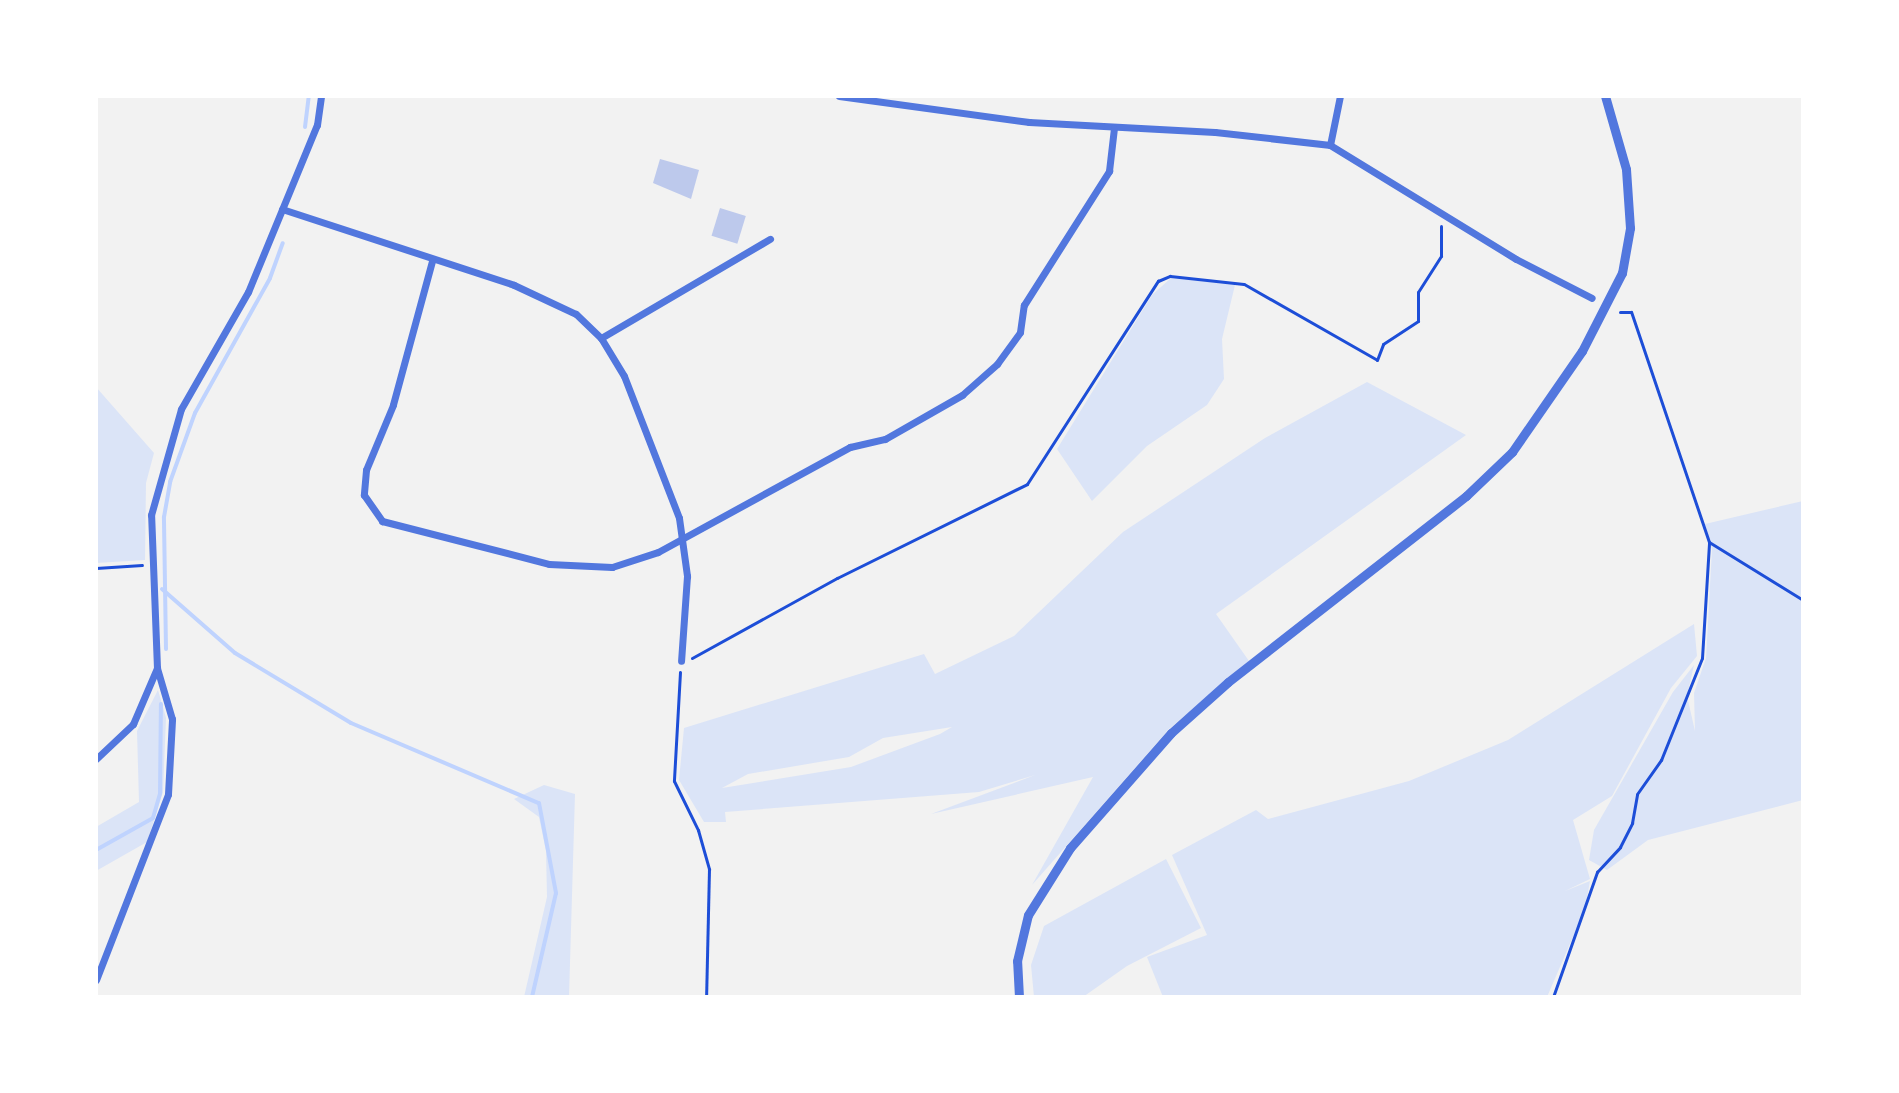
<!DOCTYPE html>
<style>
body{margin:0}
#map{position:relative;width:1899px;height:1093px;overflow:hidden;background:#f2f2f2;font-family:"Public Sans",sans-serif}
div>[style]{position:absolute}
.green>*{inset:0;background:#dbe4f7}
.stream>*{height:4px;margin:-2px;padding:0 2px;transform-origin:2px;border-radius:2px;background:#bfd3fe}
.building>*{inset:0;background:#bdc9ec;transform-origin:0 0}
.path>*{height:3px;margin:-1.5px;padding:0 1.5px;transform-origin:1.5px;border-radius:1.5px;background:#1d4ed8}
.minor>*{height:7px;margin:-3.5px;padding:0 3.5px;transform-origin:3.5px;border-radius:3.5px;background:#5277de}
.tertiary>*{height:9px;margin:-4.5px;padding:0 4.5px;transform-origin:4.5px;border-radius:4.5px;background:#5277de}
span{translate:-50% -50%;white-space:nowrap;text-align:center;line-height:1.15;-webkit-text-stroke:8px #fff;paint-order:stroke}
.frame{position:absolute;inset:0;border:98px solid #fff;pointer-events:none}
</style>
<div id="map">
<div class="green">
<div style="clip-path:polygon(1171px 278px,1235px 285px,1222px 339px,1224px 379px,1207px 405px,1147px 446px,1092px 501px,1057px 449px,1152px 295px)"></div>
<div style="clip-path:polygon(evenodd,1367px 382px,1466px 435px,1216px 614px,1249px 661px,1169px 729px,1032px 885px,1093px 777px,931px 814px,1035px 775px,979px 792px,725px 812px,726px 822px,704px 822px,679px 780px,684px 728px,924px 654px,935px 674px,1014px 636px,1123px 532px,1265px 438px,1367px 382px,952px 727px,940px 734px,851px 767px,722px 788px,748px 774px,849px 757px,883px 738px,952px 727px)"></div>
<div style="clip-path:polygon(96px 387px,154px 453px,146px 483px,145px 560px,96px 563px)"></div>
<div style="clip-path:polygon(1803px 501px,1803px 800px,1648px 840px,1607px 870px,1589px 860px,1594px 830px,1673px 692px,1694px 665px,1687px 696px,1695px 731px,1694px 693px,1706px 658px,1712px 549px,1705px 524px)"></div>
<div style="clip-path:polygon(1694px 624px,1697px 656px,1671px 688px,1612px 796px,1573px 820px,1590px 879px,1565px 891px,1590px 881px,1585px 909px,1547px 997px,1163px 997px,1147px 957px,1207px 935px,1172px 855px,1256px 810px,1268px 819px,1409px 781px,1508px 740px)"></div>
<div style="clip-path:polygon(158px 690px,166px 718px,163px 792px,147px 842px,96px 871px,96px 827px,139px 802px,137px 731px)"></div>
<div style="clip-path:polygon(544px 785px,575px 794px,569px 997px,524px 997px,547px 897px,546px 851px,539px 817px,514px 799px)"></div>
<div style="clip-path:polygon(1166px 859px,1201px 928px,1127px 966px,1083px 997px,1034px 997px,1031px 965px,1044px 926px)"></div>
</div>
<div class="stream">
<div style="left:305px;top:127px;width:31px;rotate:-83deg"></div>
<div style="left:162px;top:589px;width:97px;rotate:41.2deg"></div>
<div style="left:235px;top:653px;width:135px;rotate:31.1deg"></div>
<div style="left:351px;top:723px;width:204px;rotate:23.1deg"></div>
<div style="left:539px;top:803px;width:92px;rotate:79.3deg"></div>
<div style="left:556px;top:893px;width:107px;rotate:103deg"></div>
<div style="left:166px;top:649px;width:132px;rotate:-90.9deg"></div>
<div style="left:164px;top:517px;width:36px;rotate:-80deg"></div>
<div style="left:170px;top:482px;width:73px;rotate:-70.1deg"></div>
<div style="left:195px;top:413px;width:154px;rotate:-60.9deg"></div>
<div style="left:270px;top:278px;width:37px;rotate:-70deg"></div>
<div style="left:96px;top:850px;width:65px;rotate:-29.3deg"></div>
<div style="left:153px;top:818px;width:26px;rotate:-74deg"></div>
<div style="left:160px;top:793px;width:89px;rotate:-89.4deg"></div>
</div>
<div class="building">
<div style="clip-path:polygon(660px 159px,699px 170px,691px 199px,653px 183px)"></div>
<div style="left:720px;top:208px;width:27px;height:29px;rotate:17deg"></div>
</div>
<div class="path">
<div style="left:1709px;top:542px;width:110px;rotate:31.7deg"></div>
<div style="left:96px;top:568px;width:46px;rotate:-3.7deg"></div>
<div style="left:692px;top:658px;width:166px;rotate:-28.9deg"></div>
<div style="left:837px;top:578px;width:212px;rotate:-26.3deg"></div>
<div style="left:1027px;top:484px;width:242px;rotate:-57.2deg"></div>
<div style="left:1158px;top:281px;width:13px;rotate:-23deg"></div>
<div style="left:1170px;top:276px;width:74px;rotate:6.2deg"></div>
<div style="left:1244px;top:284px;width:153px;rotate:29.7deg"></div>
<div style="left:1377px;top:360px;width:17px;rotate:-69deg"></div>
<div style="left:1383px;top:344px;width:42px;rotate:-33.3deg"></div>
<div style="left:1418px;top:321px;width:29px;rotate:-90deg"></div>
<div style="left:1418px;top:292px;width:43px;rotate:-57.4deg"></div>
<div style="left:1441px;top:256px;width:30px;rotate:-90deg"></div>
<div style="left:680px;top:672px;width:109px;rotate:93.2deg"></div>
<div style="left:674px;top:781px;width:55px;rotate:63.9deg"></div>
<div style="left:698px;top:830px;width:41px;rotate:74.2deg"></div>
<div style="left:709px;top:869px;width:128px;rotate:91.3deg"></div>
<div style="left:1553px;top:997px;width:133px;rotate:-70.6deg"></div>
<div style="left:1597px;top:872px;width:34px;rotate:-47deg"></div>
<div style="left:1620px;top:847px;width:27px;rotate:-63deg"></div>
<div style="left:1632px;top:823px;width:29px;rotate:-80deg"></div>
<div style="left:1637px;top:794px;width:42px;rotate:-54.8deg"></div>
<div style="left:1661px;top:760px;width:110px;rotate:-68.1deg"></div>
<div style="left:1702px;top:658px;width:116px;rotate:-86.5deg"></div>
<div style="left:1709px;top:542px;width:243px;rotate:-108.7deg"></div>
<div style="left:1631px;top:312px;width:11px;rotate:180deg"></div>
</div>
<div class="minor">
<div style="left:839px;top:96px;width:192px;rotate:7.8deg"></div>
<div style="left:1029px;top:122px;width:186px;rotate:3.1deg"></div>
<div style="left:1215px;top:132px;width:116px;rotate:6.4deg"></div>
<div style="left:1330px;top:145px;width:218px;rotate:31.5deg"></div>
<div style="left:1516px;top:259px;width:85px;rotate:27.2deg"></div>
<div style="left:1330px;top:145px;width:50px;rotate:-78.5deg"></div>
<div style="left:282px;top:209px;width:244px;rotate:18.1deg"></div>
<div style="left:514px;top:285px;width:68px;rotate:25.1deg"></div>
<div style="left:576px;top:314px;width:35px;rotate:44deg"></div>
<div style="left:601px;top:338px;width:44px;rotate:58.8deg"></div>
<div style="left:624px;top:376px;width:152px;rotate:68.8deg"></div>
<div style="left:679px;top:518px;width:59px;rotate:82.1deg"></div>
<div style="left:687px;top:576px;width:85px;rotate:94deg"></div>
<div style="left:432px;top:261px;width:149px;rotate:105.2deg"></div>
<div style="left:393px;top:405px;width:70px;rotate:112.6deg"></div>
<div style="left:366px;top:470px;width:25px;rotate:95deg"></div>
<div style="left:364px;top:495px;width:32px;rotate:55deg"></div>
<div style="left:382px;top:521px;width:172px;rotate:14.4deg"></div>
<div style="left:549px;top:564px;width:63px;rotate:2.7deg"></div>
<div style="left:612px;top:567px;width:48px;rotate:-18.1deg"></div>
<div style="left:658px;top:552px;width:219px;rotate:-28.7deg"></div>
<div style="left:850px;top:447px;width:36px;rotate:-13deg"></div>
<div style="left:885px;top:439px;width:89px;rotate:-29.7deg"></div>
<div style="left:962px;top:395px;width:47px;rotate:-41.5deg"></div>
<div style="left:997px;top:364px;width:39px;rotate:-54deg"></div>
<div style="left:1020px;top:332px;width:27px;rotate:-82deg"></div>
<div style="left:1024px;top:305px;width:159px;rotate:-57.6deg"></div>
<div style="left:1109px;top:171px;width:43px;rotate:-83.4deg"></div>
<div style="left:601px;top:338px;width:196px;rotate:-30.4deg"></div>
<div style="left:96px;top:759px;width:51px;rotate:-43.4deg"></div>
<div style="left:133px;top:724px;width:61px;rotate:-66.8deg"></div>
<div style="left:157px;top:668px;width:153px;rotate:-92.2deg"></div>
<div style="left:151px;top:515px;width:110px;rotate:-74.2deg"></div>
<div style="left:181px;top:409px;width:135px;rotate:-60.2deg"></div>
<div style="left:248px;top:292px;width:181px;rotate:-67.6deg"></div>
<div style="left:317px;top:125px;width:29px;rotate:-82deg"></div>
<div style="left:96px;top:980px;width:199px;rotate:-68.8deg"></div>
<div style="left:168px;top:794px;width:75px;rotate:-86.9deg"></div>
<div style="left:172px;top:719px;width:53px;rotate:-106.4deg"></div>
</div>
<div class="tertiary">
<div style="left:1019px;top:997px;width:36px;rotate:-93deg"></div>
<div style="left:1017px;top:961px;width:47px;rotate:-76.6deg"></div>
<div style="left:1028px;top:915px;width:79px;rotate:-57.9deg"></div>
<div style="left:1070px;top:848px;width:153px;rotate:-48.7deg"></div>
<div style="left:1171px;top:733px;width:76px;rotate:-41.8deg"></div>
<div style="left:1228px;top:682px;width:302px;rotate:-38deg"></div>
<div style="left:1466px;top:496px;width:64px;rotate:-43.7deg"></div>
<div style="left:1512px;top:452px;width:123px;rotate:-55.3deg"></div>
<div style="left:1582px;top:351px;width:88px;rotate:-62.9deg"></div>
<div style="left:1622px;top:273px;width:46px;rotate:-79.9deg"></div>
<div style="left:1630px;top:228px;width:59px;rotate:-93.9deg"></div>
<div style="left:1626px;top:169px;width:76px;rotate:-106deg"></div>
</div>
<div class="frame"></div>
</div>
